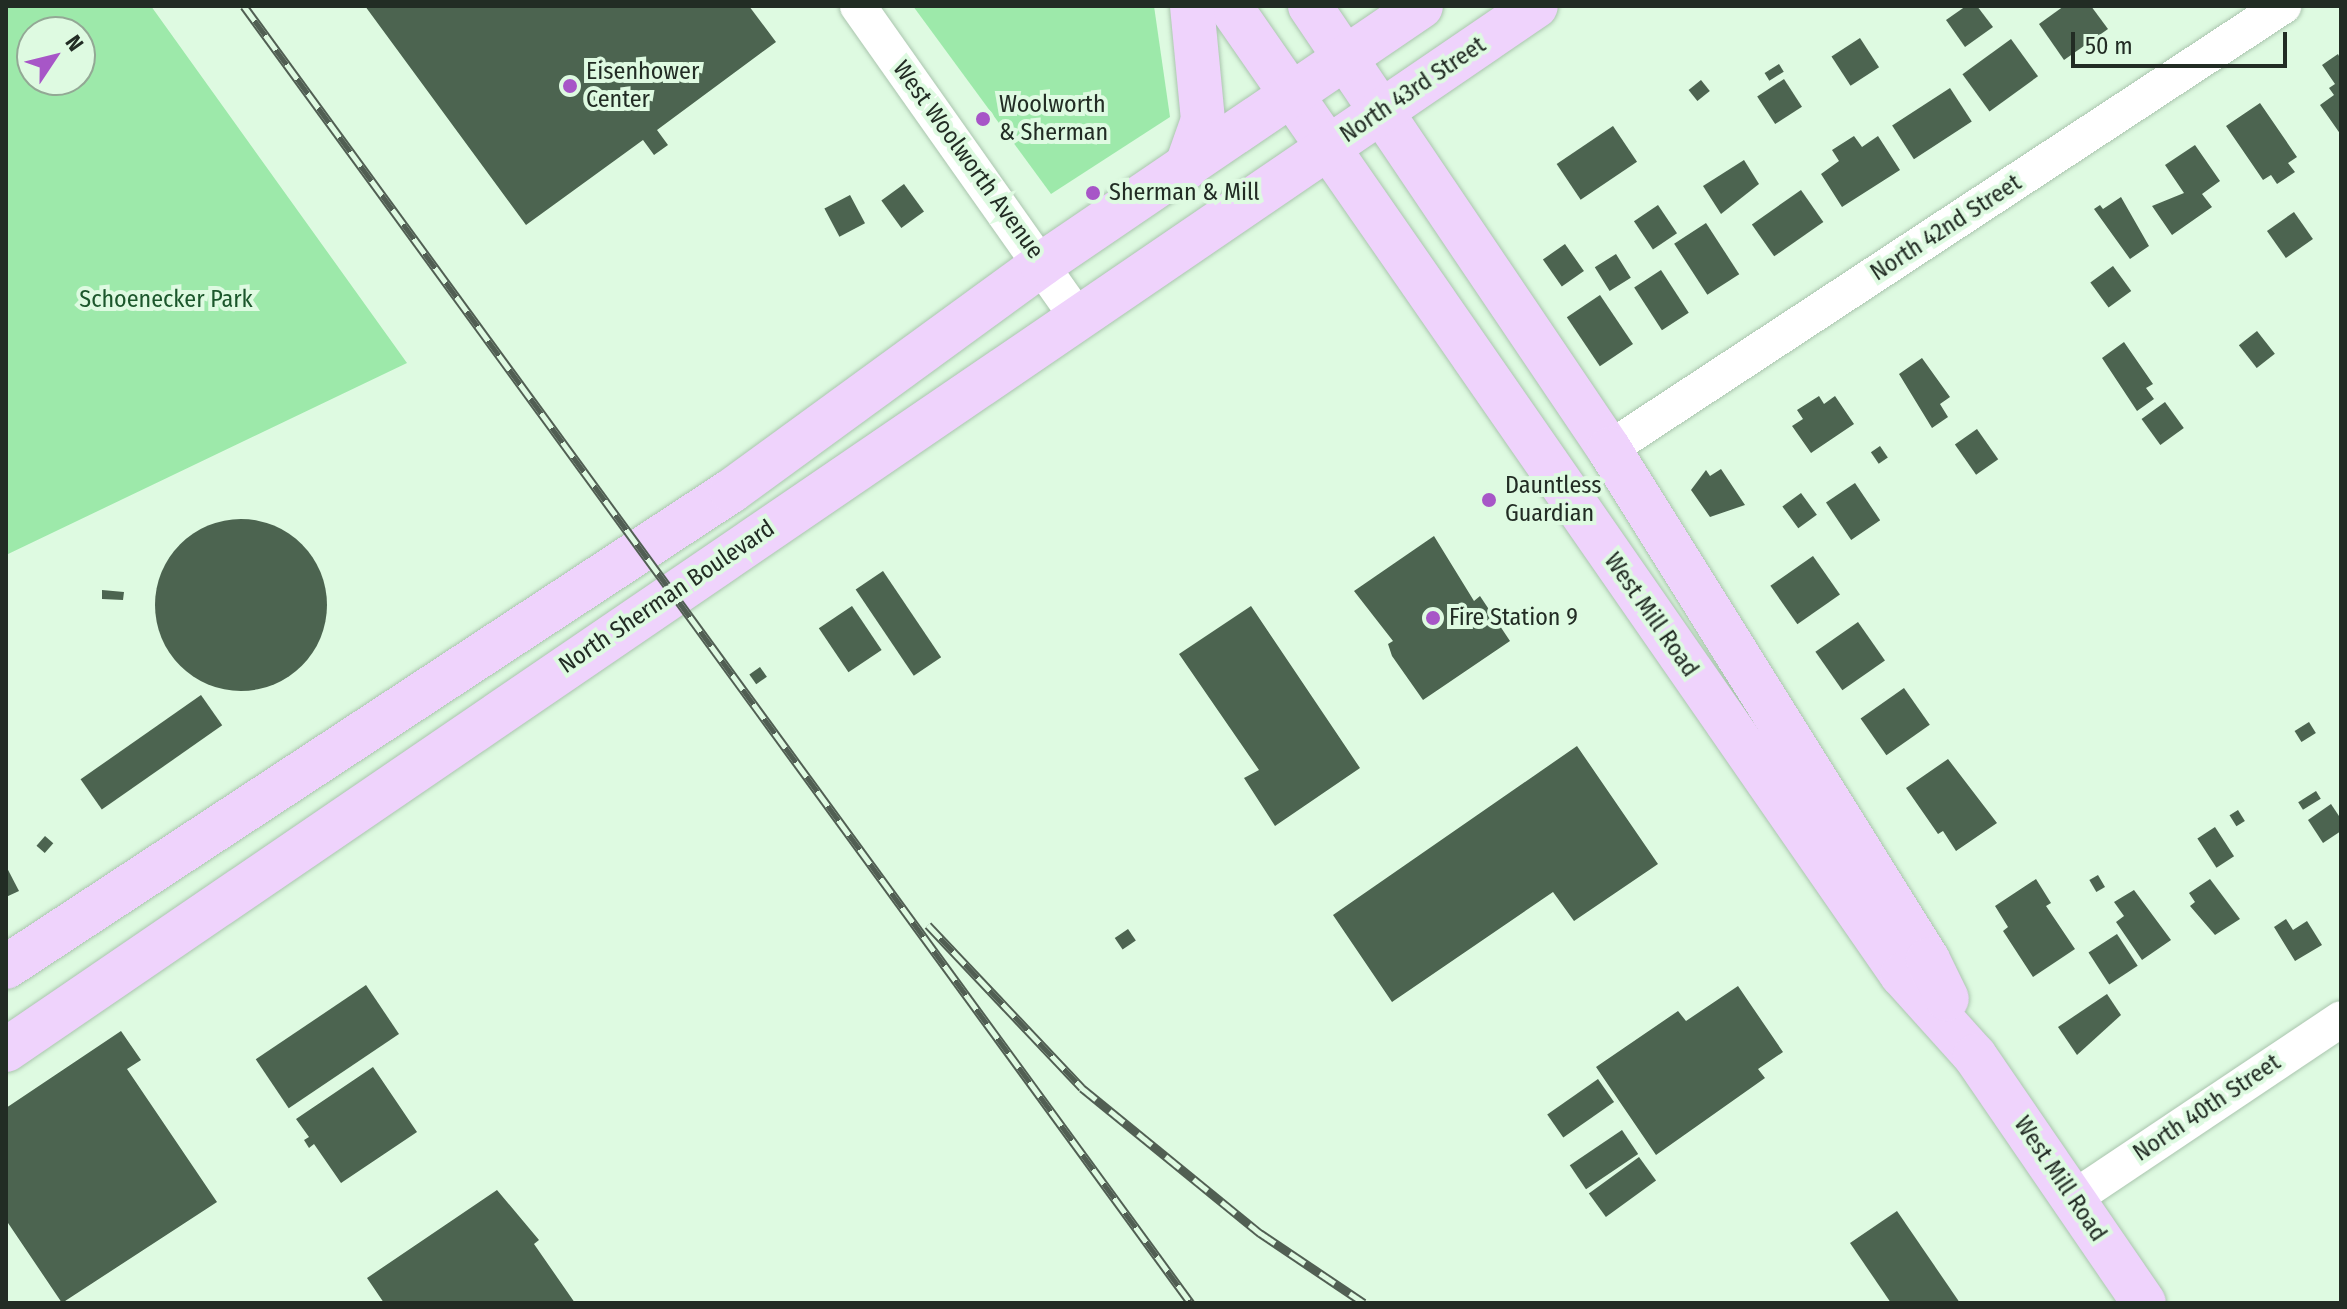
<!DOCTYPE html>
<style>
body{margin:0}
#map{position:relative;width:2347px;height:1309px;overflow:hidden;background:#defae1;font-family:"Fira Sans Condensed",sans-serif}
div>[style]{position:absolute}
.green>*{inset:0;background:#9de9aa}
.building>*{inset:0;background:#4c6450;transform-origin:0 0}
.round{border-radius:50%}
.roads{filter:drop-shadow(0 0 2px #aac5ae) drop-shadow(0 0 2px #aac5ae)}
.minor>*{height:36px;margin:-18px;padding:0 18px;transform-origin:18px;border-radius:18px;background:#fff}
.major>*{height:44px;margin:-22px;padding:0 22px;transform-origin:22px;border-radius:22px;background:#efd3fc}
.rail>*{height:9px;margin-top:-4.5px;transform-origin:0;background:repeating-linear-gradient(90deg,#defae1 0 18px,#515f53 0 36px);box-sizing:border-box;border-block:2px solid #515f53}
.dots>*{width:22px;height:22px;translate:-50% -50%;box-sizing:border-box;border:4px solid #defae1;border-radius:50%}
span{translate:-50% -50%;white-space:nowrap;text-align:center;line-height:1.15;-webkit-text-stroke:8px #defae1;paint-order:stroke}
.poi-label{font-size:24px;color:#222c24}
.left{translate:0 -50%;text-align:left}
.street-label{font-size:24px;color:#222c24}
.park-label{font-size:24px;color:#1c572c}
.frame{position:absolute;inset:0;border:8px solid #222c24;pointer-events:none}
.north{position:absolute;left:16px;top:16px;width:80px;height:80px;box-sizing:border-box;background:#defae1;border:2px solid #93a895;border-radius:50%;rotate:55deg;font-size:22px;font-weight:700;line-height:32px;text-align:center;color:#222c24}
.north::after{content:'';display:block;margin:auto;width:28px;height:36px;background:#a756c7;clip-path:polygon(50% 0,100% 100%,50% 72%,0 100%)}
.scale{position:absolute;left:2071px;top:32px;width:216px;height:36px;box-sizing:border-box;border:4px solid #222c24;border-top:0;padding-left:10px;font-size:24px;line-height:28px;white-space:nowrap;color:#222c24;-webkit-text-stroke:6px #defae1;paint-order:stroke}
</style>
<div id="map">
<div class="green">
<div style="clip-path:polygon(evenodd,6px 6px,151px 6px,407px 363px,6px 555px,6px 6px,32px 32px,80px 32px,80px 80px,32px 80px,32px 32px)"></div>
<div style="clip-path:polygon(913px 6px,1154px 6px,1170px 117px,1051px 194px)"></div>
</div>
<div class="building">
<div style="clip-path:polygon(365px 6px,749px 6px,776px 42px,657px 130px,668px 145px,654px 155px,643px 140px,526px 225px)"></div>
<div style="clip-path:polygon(1966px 6px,1977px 6px,1993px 27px,1965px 47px,1946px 20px)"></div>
<div style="clip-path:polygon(2064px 6px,2091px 6px,2108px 29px,2064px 60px,2039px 24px)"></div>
<div style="left:1860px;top:38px;width:35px;height:34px;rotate:57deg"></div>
<div style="left:2011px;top:39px;width:46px;height:60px;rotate:54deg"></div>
<div style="clip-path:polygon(2338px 54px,2341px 60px,2341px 135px,2320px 105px,2334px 95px,2329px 88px,2335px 84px,2322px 65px)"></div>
<div style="left:1779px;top:64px;width:9px;height:17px;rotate:58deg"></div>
<div style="left:1784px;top:79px;width:33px;height:32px;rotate:57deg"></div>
<div style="left:1701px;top:80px;width:14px;height:16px;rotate:51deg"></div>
<div style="left:1950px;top:88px;width:40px;height:69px;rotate:57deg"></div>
<div style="clip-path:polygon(2260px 103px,2297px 157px,2288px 163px,2295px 172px,2277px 184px,2271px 175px,2263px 180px,2226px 126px)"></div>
<div style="left:1613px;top:126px;width:43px;height:68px;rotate:56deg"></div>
<div style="clip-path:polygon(1854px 136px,1862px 147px,1878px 136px,1900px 170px,1842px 207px,1821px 174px,1839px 161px,1832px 150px)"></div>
<div style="clip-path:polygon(2195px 145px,2220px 181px,2202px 194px,2212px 207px,2172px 235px,2152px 206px,2184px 193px,2165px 165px)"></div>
<div style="clip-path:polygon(1744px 160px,1759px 184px,1721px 214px,1703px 186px)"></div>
<div style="left:904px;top:184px;width:34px;height:28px;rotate:54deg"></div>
<div style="left:1801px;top:190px;width:39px;height:60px;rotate:55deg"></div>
<div style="left:850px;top:195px;width:32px;height:29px;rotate:62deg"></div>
<div style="clip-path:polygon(2121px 197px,2149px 246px,2130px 259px,2094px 209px,2100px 205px,2103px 209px)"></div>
<div style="left:1658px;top:205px;width:34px;height:29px;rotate:56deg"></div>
<div style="left:2294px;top:212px;width:33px;height:33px;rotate:55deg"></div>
<div style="left:1706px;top:223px;width:61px;height:38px;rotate:57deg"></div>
<div style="left:1565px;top:244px;width:33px;height:27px;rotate:55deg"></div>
<div style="left:1616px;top:254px;width:28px;height:25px;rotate:58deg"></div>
<div style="left:2113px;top:266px;width:31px;height:28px;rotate:54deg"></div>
<div style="left:1661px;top:270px;width:51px;height:32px;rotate:57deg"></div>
<div style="left:1600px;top:295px;width:59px;height:40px;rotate:56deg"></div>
<div style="left:2257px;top:331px;width:29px;height:23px;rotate:52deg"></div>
<div style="clip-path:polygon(2124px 342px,2153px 384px,2146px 388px,2154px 399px,2137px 411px,2102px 358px)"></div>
<div style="clip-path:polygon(1922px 358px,1950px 397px,1940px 404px,1948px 417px,1932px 428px,1899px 374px)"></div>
<div style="clip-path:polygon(1819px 396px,1824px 404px,1835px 396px,1854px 424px,1811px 453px,1792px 426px,1803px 419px,1797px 410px)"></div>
<div style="left:2165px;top:402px;width:32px;height:29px;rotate:54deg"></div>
<div style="left:1977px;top:429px;width:37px;height:27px;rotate:55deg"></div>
<div style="left:1880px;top:446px;width:14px;height:11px;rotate:56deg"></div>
<div style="clip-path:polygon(1721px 469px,1745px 505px,1710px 517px,1691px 490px,1706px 470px,1710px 476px)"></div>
<div style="left:1855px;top:483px;width:45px;height:35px;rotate:56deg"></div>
<div style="left:1801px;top:493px;width:27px;height:23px;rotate:54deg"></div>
<div class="round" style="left:155px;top:519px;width:172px;height:172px"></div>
<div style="clip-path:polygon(1434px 536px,1474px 601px,1480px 596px,1510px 641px,1423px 700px,1392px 656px,1388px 644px,1393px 641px,1354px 591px)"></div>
<div style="left:1813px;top:556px;width:47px;height:52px;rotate:55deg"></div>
<div style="left:883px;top:571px;width:104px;height:33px;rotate:56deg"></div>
<div style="clip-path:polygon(102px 590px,124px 592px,123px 600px,102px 599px)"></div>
<div style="left:852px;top:606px;width:53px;height:40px;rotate:56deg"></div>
<div style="clip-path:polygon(1251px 606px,1360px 768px,1275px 826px,1244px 778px,1259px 770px,1179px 654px)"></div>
<div style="left:1858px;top:622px;width:47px;height:52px;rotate:55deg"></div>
<div style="left:760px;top:667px;width:12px;height:13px;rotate:55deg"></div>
<div style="left:1904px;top:688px;width:45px;height:53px;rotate:55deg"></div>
<div style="left:201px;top:695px;width:37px;height:147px;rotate:55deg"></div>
<div style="left:2309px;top:722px;width:13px;height:17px;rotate:58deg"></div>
<div style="clip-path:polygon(1577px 746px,1658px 864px,1574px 921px,1553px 892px,1392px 1002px,1333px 915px)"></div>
<div style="clip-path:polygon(1948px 759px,1997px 823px,1956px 851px,1943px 831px,1938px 834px,1906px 788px)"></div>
<div style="left:2316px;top:791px;width:9px;height:21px;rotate:58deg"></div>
<div style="clip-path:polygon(2331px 804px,2341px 819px,2341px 831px,2323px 843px,2308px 820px)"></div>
<div style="left:2238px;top:810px;width:13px;height:10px;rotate:58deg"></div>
<div style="left:2215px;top:827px;width:35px;height:21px;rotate:57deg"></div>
<div style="left:45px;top:836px;width:11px;height:13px;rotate:41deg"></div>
<div style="clip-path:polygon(6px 866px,19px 891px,6px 897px)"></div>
<div style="left:2098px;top:875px;width:14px;height:10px;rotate:60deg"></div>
<div style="clip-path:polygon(2036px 879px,2051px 903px,2046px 906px,2075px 949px,2033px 977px,2003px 931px,2008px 927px,1995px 906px)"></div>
<div style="clip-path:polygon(2210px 879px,2240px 919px,2215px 935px,2190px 906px,2195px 902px,2189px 893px)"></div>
<div style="clip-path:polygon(2134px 890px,2171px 940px,2142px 960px,2116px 922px,2124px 916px,2114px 902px)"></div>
<div style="clip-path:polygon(2286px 919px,2293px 930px,2307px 921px,2322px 945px,2295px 961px,2274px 927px)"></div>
<div style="left:1128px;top:929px;width:14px;height:16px;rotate:56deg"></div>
<div style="left:2117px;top:934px;width:38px;height:34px;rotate:57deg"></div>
<div style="left:366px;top:985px;width:59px;height:133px;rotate:56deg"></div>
<div style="clip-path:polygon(1738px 986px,1783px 1052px,1758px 1069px,1765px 1078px,1656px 1155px,1596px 1067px,1678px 1011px,1686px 1021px)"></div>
<div style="clip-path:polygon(2107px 994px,2121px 1015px,2077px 1055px,2058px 1027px)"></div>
<div style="clip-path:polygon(121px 1031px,141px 1060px,127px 1069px,217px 1202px,62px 1303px,6px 1220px,6px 1108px)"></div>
<div style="clip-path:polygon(373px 1067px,417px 1132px,341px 1183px,314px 1144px,309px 1148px,304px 1140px,309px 1137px,296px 1119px)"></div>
<div style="left:1598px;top:1079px;width:28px;height:62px;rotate:55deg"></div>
<div style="left:1622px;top:1130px;width:29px;height:63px;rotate:56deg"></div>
<div style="left:1639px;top:1157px;width:29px;height:62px;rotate:54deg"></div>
<div style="clip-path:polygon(497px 1190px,539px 1240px,534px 1244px,575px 1303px,384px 1303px,367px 1278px)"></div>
<div style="clip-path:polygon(1897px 1211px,1960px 1303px,1891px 1303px,1850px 1243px)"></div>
</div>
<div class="roads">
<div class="minor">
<div style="left:858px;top:6px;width:378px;rotate:54.8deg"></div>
<div style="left:1609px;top:449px;width:807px;rotate:-33.32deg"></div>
<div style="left:2074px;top:1198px;width:321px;rotate:-33.8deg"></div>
</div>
<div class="major">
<div style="left:1230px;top:6px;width:1179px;rotate:55.26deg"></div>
<div style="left:1902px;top:975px;width:109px;rotate:48deg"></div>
<div style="left:1975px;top:1056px;width:299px;rotate:55.6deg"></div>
<div style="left:1310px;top:6px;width:534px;rotate:55.98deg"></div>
<div style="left:1609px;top:449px;width:602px;rotate:58.02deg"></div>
<div style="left:1928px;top:960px;width:43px;rotate:64deg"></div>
<div style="left:1186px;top:168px;width:51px;rotate:-70.5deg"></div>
<div style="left:1203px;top:120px;width:115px;rotate:-95.5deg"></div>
<div style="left:6px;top:967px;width:867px;rotate:-33.29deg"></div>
<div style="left:731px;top:491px;width:385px;rotate:-36.1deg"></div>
<div style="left:1042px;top:264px;width:458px;rotate:-34.2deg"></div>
<div style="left:6px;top:1050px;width:1852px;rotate:-34.31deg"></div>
</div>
</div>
<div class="rail">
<div style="left:244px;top:6px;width:1606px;rotate:53.87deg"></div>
<div style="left:928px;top:925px;width:224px;rotate:46.6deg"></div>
<div style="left:1082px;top:1088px;width:230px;rotate:39.2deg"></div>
<div style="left:1260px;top:1233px;width:125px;rotate:33.9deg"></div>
</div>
<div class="dots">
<div style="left:570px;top:86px;background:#a756c7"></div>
<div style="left:983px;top:119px;background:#a756c7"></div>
<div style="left:1093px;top:193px;background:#a756c7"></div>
<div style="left:1489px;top:500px;background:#a756c7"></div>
<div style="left:1433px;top:618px;background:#a756c7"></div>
</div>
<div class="poi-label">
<span class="left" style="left:586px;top:86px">Eisenhower<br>Center</span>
<span class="left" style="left:999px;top:119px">Woolworth<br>&amp; Sherman</span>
<span class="left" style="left:1109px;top:193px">Sherman &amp; Mill</span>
<span class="left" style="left:1505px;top:500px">Dauntless<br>Guardian</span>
<span class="left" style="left:1449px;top:618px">Fire Station 9</span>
</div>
<div class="street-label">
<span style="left:1413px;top:90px;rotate:-34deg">North 43rd Street</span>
<span style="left:968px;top:160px;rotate:54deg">West Woolworth Avenue</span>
<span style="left:1946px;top:228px;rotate:-33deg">North 42nd Street</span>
<span style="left:667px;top:597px;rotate:-34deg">North Sherman Boulevard</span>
<span style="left:1651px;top:615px;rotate:55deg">West Mill Road</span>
<span style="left:2207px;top:1108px;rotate:-34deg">North 40th Street</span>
<span style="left:2060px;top:1179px;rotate:56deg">West Mill Road</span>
</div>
<div class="park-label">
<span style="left:166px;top:300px">Schoenecker Park</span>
</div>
<div class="frame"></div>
<div class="north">N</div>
<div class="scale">50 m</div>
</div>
